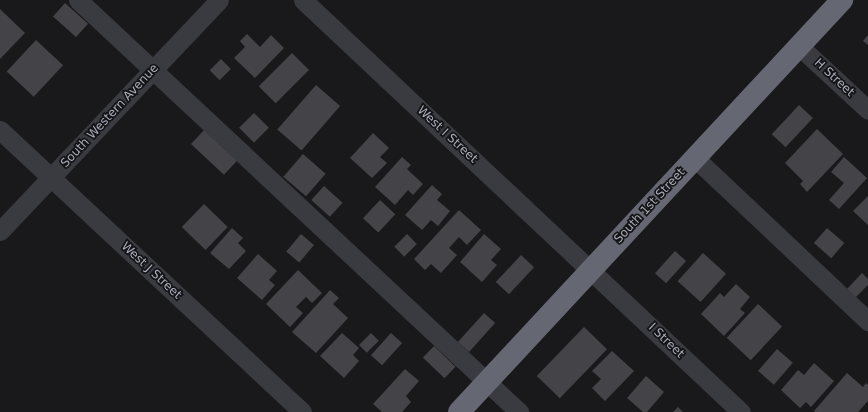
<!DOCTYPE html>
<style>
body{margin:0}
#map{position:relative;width:868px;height:412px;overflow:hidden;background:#19191b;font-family:"DejaVu Sans",sans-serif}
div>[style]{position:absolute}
.building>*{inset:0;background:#434348;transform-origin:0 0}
.minor>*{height:19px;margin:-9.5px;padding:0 9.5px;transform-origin:9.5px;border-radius:9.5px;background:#3a3a41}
.highway>*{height:22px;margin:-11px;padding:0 11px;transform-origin:11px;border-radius:11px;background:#656872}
span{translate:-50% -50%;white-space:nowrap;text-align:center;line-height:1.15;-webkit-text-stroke:3.5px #141416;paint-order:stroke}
.street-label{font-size:12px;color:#abaebc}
</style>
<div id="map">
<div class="building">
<div style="left:65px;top:3px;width:31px;height:18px;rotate:42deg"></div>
<div style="clip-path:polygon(0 9px,25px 33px,0 59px)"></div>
<div style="clip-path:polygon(247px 34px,260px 47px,271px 35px,284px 48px,255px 78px,234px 58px,245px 47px,240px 41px)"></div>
<div style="clip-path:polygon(868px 35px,868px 45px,863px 41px)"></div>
<div style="left:36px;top:40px;width:37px;height:43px;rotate:43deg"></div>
<div style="left:292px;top:53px;width:24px;height:47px;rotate:45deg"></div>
<div style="left:221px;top:59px;width:14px;height:16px;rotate:45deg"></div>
<div style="left:316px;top:85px;width:32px;height:59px;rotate:41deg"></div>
<div style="left:799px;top:105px;width:19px;height:40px;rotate:43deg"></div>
<div style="left:254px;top:113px;width:21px;height:21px;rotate:45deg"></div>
<div style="left:206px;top:128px;width:45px;height:22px;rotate:43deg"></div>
<div style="clip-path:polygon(817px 129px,843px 154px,807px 192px,800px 184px,803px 181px,785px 163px)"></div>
<div style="clip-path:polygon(373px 133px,389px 148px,380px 157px,387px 163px,372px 178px,350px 158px)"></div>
<div style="left:303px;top:154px;width:30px;height:30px;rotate:41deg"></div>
<div style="clip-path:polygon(402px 157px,411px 165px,407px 169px,423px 184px,413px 195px,408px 190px,395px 205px,375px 187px)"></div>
<div style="clip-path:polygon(844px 157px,867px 178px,839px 209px,829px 200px,844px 183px,831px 172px)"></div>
<div style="clip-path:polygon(432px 185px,442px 194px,437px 200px,450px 211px,438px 226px,431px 220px,422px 230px,405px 215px)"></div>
<div style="left:324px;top:186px;width:25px;height:19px;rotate:42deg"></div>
<div style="clip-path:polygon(868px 196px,868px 225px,853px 211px)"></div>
<div style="left:380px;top:200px;width:21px;height:25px;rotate:43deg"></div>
<div style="left:204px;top:204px;width:33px;height:32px;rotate:44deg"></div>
<div style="clip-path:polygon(459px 210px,481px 230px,467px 245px,459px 237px,449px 248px,457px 255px,441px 273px,431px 264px,425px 270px,414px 259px)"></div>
<div style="clip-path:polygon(232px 228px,243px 238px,238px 243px,246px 251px,229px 269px,210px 253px)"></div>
<div style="left:827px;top:228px;width:23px;height:20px;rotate:41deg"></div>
<div style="left:301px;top:234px;width:17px;height:23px;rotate:40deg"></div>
<div style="left:407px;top:234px;width:14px;height:18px;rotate:45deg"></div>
<div style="clip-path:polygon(484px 234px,501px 249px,491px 260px,497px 265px,482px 282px,460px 262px)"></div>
<div style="left:675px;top:251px;width:15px;height:30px;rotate:42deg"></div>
<div style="left:703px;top:253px;width:31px;height:38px;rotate:42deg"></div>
<div style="clip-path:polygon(258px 254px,277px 271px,269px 280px,275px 285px,262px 300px,237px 278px)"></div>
<div style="left:521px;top:255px;width:18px;height:37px;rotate:43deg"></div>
<div style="clip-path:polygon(298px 270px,322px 293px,312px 303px,306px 297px,296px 307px,303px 313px,290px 327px,266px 304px)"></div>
<div style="clip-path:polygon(862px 273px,868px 279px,868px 285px,855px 298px,847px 289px)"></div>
<div style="clip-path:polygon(736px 284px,750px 297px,740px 309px,745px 313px,724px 336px,701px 314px,720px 293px,724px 297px)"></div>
<div style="clip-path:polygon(330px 290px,339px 298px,333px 304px,348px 318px,316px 353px,292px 332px)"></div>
<div style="left:758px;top:304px;width:33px;height:46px;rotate:43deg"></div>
<div style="left:484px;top:313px;width:15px;height:39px;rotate:42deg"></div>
<div style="left:584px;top:327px;width:32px;height:68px;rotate:44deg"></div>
<div style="clip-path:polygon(342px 333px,359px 348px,353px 355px,359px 361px,344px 378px,320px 356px)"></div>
<div style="left:371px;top:333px;width:11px;height:17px;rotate:45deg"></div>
<div style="left:391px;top:333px;width:15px;height:30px;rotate:42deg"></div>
<div style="left:434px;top:346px;width:30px;height:16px;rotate:44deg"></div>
<div style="left:777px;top:349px;width:21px;height:29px;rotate:41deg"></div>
<div style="clip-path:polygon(612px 351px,634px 371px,605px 401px,592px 388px,601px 379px,592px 371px)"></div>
<div style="clip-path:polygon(814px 363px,834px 381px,811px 407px,806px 402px,800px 408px,781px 390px,798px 370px,804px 375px)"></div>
<div style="clip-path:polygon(405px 369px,419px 381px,406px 396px,411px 402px,402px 412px,382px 412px,373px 404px)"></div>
<div style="clip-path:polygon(847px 373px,863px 387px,866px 383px,868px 385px,868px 401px,858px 412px,815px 412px,814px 411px)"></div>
<div style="clip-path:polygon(646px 376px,664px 392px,647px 412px,643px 412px,627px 398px)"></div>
<div style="clip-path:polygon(678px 407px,683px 412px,673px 412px)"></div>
</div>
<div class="minor">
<div style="left:78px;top:0;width:604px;rotate:43.05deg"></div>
<div style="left:303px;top:0;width:601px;rotate:43.25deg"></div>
<div style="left:799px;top:46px;width:94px;rotate:42.8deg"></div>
<div style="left:0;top:130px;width:413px;rotate:43deg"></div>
<div style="left:695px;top:158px;width:238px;rotate:43.3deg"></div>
<div style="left:0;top:231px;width:318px;rotate:-46.5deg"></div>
</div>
<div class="highway">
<div style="left:459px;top:412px;width:563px;rotate:-47.09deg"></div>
</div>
<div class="street-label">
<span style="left:834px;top:78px;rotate:43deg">H Street</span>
<span style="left:110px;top:116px;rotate:-47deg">South Western Avenue</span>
<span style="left:447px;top:135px;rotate:43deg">West I Street</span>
<span style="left:650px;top:206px;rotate:-47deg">South 1st Street</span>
<span style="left:151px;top:271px;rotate:43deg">West J Street</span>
<span style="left:666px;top:341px;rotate:44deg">I Street</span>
</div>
</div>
